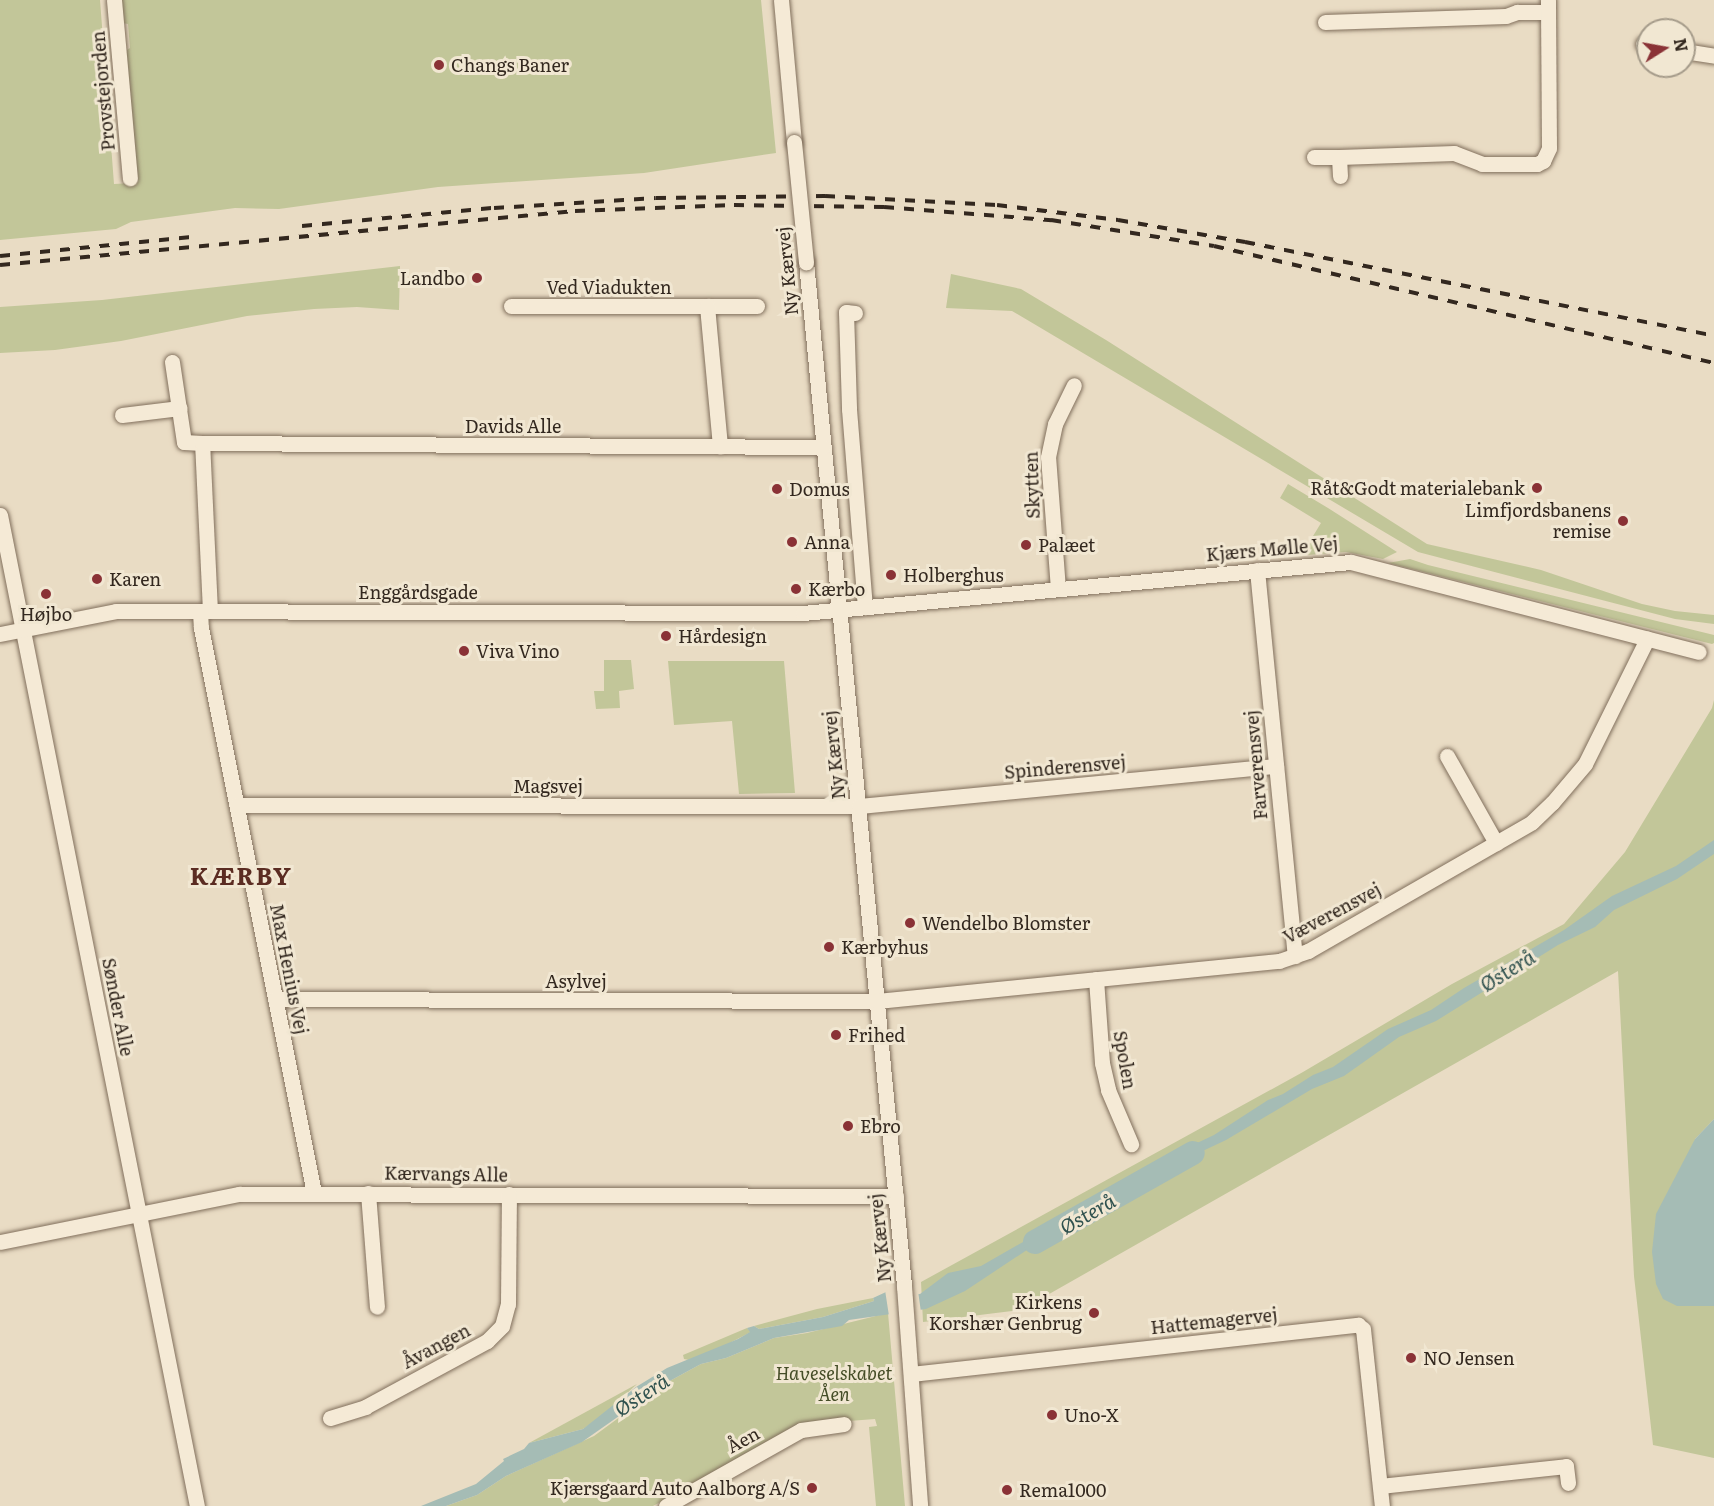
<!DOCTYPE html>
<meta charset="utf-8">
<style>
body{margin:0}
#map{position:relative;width:1714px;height:1506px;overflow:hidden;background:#e9dcc4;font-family:Literata,serif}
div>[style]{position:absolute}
.green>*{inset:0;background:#c2c699}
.water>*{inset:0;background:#a5bcb5}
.pier>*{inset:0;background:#e9dcc4}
.river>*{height:24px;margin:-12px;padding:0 12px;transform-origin:12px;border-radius:12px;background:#a5bcb5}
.roads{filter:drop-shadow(0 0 2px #816f5c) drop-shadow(0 0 2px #816f5c)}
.minor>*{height:15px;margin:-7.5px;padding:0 7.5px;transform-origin:7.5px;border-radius:7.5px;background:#f5ead6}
.rail>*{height:4px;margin-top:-2px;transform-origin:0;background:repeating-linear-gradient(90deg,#33281f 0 10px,transparent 0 20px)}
.bridges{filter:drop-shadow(0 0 2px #816f5c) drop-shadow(0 0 2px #816f5c)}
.minor-bridge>*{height:15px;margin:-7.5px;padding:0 7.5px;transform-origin:7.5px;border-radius:7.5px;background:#f5ead6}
.dots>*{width:16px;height:16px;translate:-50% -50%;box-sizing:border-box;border:3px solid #f1e7d2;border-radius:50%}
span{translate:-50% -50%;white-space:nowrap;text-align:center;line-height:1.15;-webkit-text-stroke:6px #f1e7d2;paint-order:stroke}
.poi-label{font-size:18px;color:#33281f}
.left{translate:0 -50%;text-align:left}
.right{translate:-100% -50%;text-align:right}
.street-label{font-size:18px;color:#33281f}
.park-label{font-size:18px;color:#454d27;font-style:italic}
.water-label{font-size:20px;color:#2f514e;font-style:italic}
.district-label{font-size:24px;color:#5b2c22;font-weight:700;letter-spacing:1.5px}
.north{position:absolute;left:1636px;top:18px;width:60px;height:60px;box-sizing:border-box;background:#f1e7d2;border:2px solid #a59b8a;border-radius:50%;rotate:79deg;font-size:16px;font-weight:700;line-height:24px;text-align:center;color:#33281f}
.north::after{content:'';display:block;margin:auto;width:21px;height:27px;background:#8a3236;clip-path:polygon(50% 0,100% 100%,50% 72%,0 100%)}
</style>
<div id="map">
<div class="green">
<div style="clip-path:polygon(0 0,100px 0,114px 184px,133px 183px,124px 52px,130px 48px,128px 24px,122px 23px,119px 0,761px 0,776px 153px,644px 173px,438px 187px,279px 209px,235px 208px,131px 222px,116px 229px,0 240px)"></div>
<div style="clip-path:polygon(400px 266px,399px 310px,357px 307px,314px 309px,247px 316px,121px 341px,55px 350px,0 353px,0 307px,102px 300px)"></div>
<div style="clip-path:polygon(951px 274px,1021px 289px,1106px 340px,1427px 544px,1541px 570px,1642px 604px,1675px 611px,1714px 615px,1714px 624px,1675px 619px,1418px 552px,1012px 311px,946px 308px)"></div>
<div style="clip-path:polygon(1288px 484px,1328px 508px,1397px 552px,1383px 559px,1346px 552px,1307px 555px,1310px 541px,1321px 523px,1280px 498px)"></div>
<div style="clip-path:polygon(1410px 559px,1428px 565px,1714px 635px,1714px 643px,1712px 644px,1388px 563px)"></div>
<div style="clip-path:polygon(604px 660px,631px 660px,634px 689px,619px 691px,620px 708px,596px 709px,594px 691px,604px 691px)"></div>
<div style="clip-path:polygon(668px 661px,784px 661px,795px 793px,739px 794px,732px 721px,674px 725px)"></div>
<div style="clip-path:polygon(1714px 700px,1714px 1119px,1695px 1139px,1677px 1306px,1714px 1306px,1714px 1458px,1653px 1445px,1634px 1276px,1618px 971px,1021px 1310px,923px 1322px,921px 1282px,1303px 1072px,1452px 984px,1564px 924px,1625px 852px,1712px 708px)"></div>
<div style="clip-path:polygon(873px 1298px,874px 1301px,823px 1317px,759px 1329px,754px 1326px,817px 1309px)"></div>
<div style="clip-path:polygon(888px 1313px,905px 1506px,876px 1506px,869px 1427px,877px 1426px,875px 1419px,823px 1423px,690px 1486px,653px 1506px,446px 1506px,477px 1495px,506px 1476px,594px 1436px,666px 1383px,701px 1364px,726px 1358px,774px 1338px,807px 1333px)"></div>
<div style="clip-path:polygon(747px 1328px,751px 1332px,718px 1349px,689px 1360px,684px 1359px,683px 1355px)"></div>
<div style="clip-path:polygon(637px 1384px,600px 1418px,583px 1429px,529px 1443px)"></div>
</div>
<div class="water">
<div style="clip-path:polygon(1714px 840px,1714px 854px,1677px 879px,1614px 910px,1595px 927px,1558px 945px,1436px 1021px,1399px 1037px,1344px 1076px,1312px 1089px,1226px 1140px,1158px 1172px,1105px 1206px,1063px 1226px,965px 1291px,926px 1309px,849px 1320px,842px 1326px,774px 1338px,726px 1358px,701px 1364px,666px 1383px,582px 1442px,506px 1476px,477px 1495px,446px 1506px,421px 1506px,476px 1484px,504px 1461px,503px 1459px,524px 1449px,529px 1443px,583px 1429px,636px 1387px,667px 1368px,738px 1339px,750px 1332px,747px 1328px,754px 1326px,759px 1329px,823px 1317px,874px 1301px,873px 1298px,886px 1292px,896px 1296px,920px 1294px,948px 1273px,981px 1266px,1023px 1242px,1047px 1222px,1096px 1199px,1140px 1170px,1214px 1135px,1268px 1100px,1283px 1094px,1313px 1075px,1333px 1067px,1388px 1029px,1431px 1010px,1464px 988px,1564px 930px,1612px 896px,1676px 866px)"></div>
<div style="clip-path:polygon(1714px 1119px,1714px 1306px,1677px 1306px,1663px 1299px,1656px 1284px,1652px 1252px,1656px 1214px,1695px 1139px)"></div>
</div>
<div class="pier">
<div style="clip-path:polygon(885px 1290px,896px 1293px,918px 1291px,921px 1312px,889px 1316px)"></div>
</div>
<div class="river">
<div style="left:1035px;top:1242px;width:181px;rotate:-29.4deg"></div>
</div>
<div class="roads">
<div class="minor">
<div style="left:114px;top:0;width:179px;rotate:84.9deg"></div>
<div style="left:781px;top:0;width:143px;rotate:84.8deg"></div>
<div style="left:1325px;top:22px;width:181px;rotate:-1.9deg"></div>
<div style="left:1506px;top:16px;width:12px;rotate:-20deg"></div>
<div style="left:1517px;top:12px;width:31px"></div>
<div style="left:1643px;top:44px;width:5px;rotate:11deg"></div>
<div style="left:1684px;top:51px;width:30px;rotate:9deg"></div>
<div style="left:1314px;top:157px;width:25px"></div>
<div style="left:1339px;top:157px;width:19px;rotate:87deg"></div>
<div style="left:1339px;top:157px;width:115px;rotate:-2deg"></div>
<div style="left:1454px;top:153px;width:30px;rotate:21deg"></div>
<div style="left:1482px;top:164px;width:55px"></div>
<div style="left:1537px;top:164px;width:7px;rotate:-27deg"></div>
<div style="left:1543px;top:161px;width:14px;rotate:-65deg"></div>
<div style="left:1549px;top:148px;width:148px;rotate:-90.4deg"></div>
<div style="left:806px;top:262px;width:1029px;rotate:84.53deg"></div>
<div style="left:904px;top:1286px;width:221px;rotate:85.8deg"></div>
<div style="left:511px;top:306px;width:246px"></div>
<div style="left:707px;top:306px;width:141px;rotate:84.7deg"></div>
<div style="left:855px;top:313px;width:9px;rotate:-174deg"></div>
<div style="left:846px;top:312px;width:97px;rotate:88.2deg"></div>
<div style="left:849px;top:409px;width:199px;rotate:85.4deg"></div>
<div style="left:172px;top:362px;width:81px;rotate:81.5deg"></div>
<div style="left:184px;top:442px;width:18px;rotate:3deg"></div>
<div style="left:122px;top:415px;width:58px;rotate:-6.9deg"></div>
<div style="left:0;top:515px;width:1010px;rotate:78.76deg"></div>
<div style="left:1257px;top:570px;width:388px;rotate:84.4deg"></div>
<div style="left:1058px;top:589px;width:132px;rotate:-94.3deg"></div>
<div style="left:1048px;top:457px;width:34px;rotate:-78deg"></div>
<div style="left:1055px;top:424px;width:43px;rotate:-64deg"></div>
<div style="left:200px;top:611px;width:17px;rotate:87deg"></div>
<div style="left:201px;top:628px;width:576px;rotate:78.69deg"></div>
<div style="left:210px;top:611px;width:168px;rotate:-92.7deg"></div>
<div style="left:202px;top:443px;width:621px;rotate:0.37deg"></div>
<div style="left:0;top:634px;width:118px;rotate:-11.2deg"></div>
<div style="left:116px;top:611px;width:687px;rotate:0.17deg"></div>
<div style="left:803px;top:613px;width:550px;rotate:-5.32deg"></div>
<div style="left:1351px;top:562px;width:359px;rotate:14.5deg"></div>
<div style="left:1447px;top:756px;width:100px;rotate:60.6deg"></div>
<div style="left:237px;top:805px;width:622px;rotate:0.09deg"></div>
<div style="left:859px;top:806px;width:419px;rotate:-5.5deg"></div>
<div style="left:1096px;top:979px;width:84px;rotate:85.9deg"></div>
<div style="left:1102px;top:1063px;width:28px;rotate:77deg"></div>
<div style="left:1108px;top:1090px;width:59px;rotate:66.9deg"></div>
<div style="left:275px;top:999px;width:602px;rotate:0.19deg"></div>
<div style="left:877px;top:1001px;width:404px;rotate:-5.7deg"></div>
<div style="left:1279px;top:961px;width:31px;rotate:-19deg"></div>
<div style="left:1308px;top:951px;width:258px;rotate:-29.9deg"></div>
<div style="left:1532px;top:822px;width:28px;rotate:-44deg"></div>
<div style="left:1552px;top:803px;width:51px;rotate:-49.8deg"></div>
<div style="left:1585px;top:764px;width:140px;rotate:-63.6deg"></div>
<div style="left:368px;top:1193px;width:114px;rotate:85.5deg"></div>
<div style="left:0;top:1242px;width:244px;rotate:-11.4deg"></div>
<div style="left:239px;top:1194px;width:657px;rotate:0.17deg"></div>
<div style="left:911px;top:1374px;width:450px;rotate:-6.3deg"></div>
<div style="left:1358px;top:1325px;width:6px;rotate:39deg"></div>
<div style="left:1363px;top:1329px;width:178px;rotate:83.9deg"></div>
<div style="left:330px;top:1418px;width:37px;rotate:-17deg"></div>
<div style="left:365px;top:1407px;width:139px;rotate:-28.4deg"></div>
<div style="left:487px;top:1341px;width:21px;rotate:-45deg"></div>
<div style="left:502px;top:1326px;width:23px;rotate:-75deg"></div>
<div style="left:508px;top:1304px;width:110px;rotate:-89.5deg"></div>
<div style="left:1380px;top:1486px;width:187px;rotate:-6.1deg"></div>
<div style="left:1566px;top:1466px;width:17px;rotate:83deg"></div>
<div style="left:666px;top:1506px;width:155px;rotate:-29.4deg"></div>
<div style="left:801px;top:1430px;width:43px;rotate:-7.9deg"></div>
</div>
</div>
<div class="rail">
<div style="left:302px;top:226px;width:193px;rotate:-5.4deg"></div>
<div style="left:494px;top:208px;width:162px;rotate:-3.5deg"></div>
<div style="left:656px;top:198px;width:169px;rotate:-0.7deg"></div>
<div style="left:825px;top:196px;width:172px;rotate:3deg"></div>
<div style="left:997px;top:205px;width:122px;rotate:7.1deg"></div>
<div style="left:1118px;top:220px;width:129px;rotate:9.8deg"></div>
<div style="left:1245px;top:242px;width:478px;rotate:11.3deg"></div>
<div style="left:0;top:256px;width:192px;rotate:-5.7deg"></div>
<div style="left:0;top:265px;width:578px;rotate:-5.37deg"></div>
<div style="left:575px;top:211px;width:159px;rotate:-2.2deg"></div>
<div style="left:734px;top:205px;width:150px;rotate:0.8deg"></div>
<div style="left:884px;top:207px;width:168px;rotate:4.5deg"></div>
<div style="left:1051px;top:220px;width:165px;rotate:9.1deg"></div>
<div style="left:1214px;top:246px;width:514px;rotate:13.17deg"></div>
</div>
<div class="bridges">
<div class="minor-bridge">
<div style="left:794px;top:142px;width:121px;rotate:84.3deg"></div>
</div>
</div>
<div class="dots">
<div style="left:439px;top:65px;background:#8a3236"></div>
<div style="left:477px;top:278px;background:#8a3236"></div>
<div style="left:1537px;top:488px;background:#8a3236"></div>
<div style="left:777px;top:489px;background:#8a3236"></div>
<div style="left:1623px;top:521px;background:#8a3236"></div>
<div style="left:792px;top:542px;background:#8a3236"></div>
<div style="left:1026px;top:545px;background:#8a3236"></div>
<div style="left:891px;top:575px;background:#8a3236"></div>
<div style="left:97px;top:579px;background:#8a3236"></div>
<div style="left:796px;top:589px;background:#8a3236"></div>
<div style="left:46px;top:594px;background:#8a3236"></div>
<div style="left:666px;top:636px;background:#8a3236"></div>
<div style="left:464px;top:651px;background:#8a3236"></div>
<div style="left:910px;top:923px;background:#8a3236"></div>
<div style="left:829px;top:947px;background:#8a3236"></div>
<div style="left:836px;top:1035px;background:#8a3236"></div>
<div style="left:848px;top:1126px;background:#8a3236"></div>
<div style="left:1094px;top:1313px;background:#8a3236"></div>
<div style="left:1411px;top:1358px;background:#8a3236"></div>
<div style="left:1052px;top:1415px;background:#8a3236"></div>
<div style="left:812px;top:1488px;background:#8a3236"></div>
<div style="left:1007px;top:1490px;background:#8a3236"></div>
</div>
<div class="poi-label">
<span class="left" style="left:451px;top:65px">Changs Baner</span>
<span class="right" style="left:465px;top:278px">Landbo</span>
<span class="right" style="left:1525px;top:488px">Råt&amp;Godt materialebank</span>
<span class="left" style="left:789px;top:489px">Domus</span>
<span class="right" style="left:1611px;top:521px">Limfjordsbanens<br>remise</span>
<span class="left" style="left:804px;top:542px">Anna</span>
<span class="left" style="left:1038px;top:545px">Palæet</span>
<span class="left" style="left:903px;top:575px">Holberghus</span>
<span class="left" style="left:109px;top:579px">Karen</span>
<span class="left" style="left:808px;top:589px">Kærbo</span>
<span style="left:46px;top:614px">Højbo</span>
<span class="left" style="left:678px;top:636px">Hårdesign</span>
<span class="left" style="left:476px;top:651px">Viva Vino</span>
<span class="left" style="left:922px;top:923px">Wendelbo Blomster</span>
<span class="left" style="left:841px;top:947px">Kærbyhus</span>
<span class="left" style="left:848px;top:1035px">Frihed</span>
<span class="left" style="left:860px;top:1126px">Ebro</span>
<span class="right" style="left:1082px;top:1313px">Kirkens<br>Korshær Genbrug</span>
<span class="left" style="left:1423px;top:1358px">NO Jensen</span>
<span class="left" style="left:1064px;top:1415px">Uno-X</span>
<span class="right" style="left:800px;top:1488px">Kjærsgaard Auto Aalborg A/S</span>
<span class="left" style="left:1019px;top:1490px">Rema1000</span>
</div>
<div class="street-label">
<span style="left:103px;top:91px;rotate:-95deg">Provstejorden</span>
<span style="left:787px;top:271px;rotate:-96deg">Ny Kærvej</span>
<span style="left:609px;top:287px">Ved Viadukten</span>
<span style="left:513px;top:426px">Davids Alle</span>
<span style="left:1032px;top:485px;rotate:-92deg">Skytten</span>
<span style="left:1272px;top:549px;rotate:-5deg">Kjærs Mølle Vej</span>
<span style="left:418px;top:592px">Enggårdsgade</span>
<span style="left:834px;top:755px;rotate:-96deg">Ny Kærvej</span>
<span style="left:1256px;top:765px;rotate:-95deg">Farverensvej</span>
<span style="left:1065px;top:767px;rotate:-5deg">Spinderensvej</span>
<span style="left:548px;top:786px">Magsvej</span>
<span style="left:1332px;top:913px;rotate:-28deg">Væverensvej</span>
<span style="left:289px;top:969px;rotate:79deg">Max Henius Vej</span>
<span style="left:576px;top:981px">Asylvej</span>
<span style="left:118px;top:1007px;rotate:79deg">Sønder Alle</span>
<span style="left:1125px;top:1060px;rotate:80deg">Spolen</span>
<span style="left:446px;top:1174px;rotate:1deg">Kærvangs Alle</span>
<span style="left:880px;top:1238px;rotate:-96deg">Ny Kærvej</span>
<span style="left:1214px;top:1321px;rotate:-6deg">Hattemagervej</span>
<span style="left:436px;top:1346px;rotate:-28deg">Åvangen</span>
<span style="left:743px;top:1440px;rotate:-29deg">Åen</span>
</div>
<div class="park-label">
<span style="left:834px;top:1384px">Haveselskabet<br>Åen</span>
</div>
<div class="water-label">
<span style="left:1507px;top:970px;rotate:-32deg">Østerå</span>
<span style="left:1087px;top:1213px;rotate:-30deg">Østerå</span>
<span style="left:641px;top:1394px;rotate:-33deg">Østerå</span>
</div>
<div class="district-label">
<span style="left:241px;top:875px">KÆRBY</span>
</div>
<div class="north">N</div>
</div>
